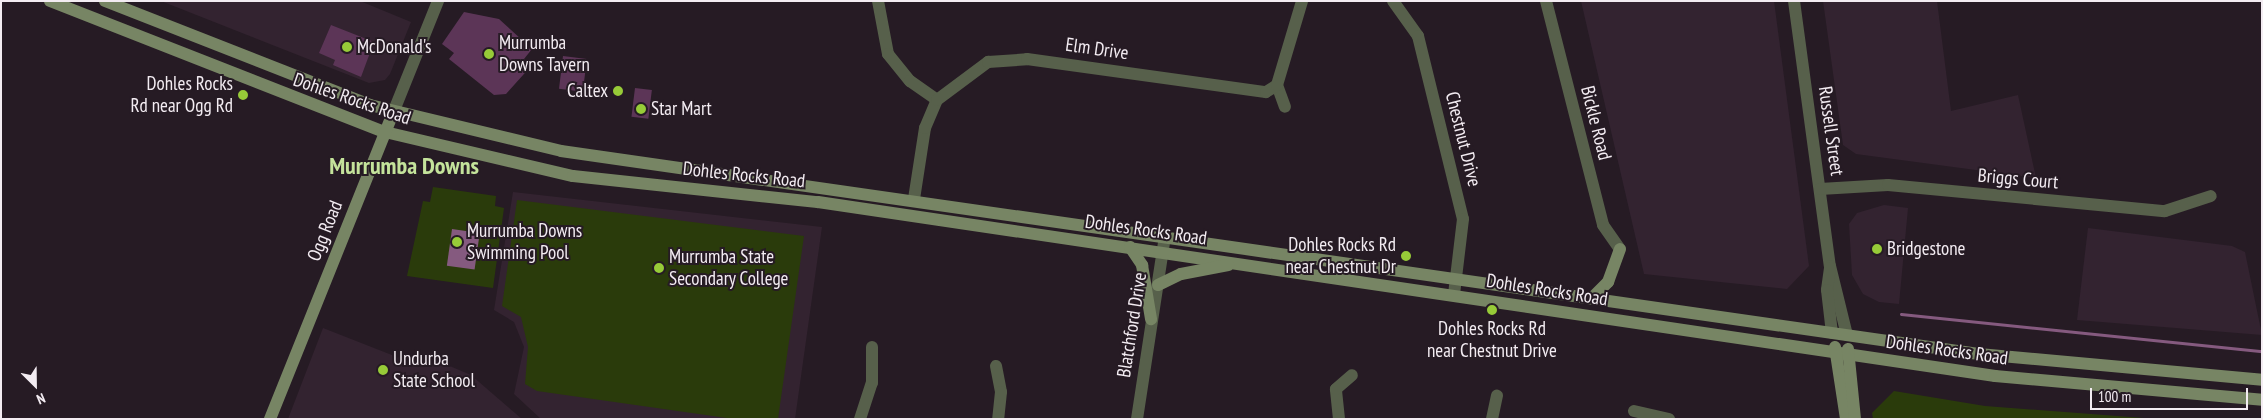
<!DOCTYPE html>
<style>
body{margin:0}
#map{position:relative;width:2263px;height:420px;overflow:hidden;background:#261b24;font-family:"PT Sans Narrow",sans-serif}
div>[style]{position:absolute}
.built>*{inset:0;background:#332330}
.green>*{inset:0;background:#2a3b0b}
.water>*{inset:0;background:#855a7f;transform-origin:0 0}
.stream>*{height:3px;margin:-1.5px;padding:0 1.5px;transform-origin:1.5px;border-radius:1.5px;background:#855a7f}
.building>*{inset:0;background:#5c3557;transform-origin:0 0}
.street>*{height:12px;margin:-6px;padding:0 6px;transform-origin:6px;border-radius:6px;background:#57604b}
.secondary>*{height:12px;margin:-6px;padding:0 6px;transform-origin:6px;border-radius:6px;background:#778564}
.dots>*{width:14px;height:14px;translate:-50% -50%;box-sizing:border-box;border:2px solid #261b24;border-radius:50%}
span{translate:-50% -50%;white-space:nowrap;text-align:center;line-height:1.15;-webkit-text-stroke:4px #261b24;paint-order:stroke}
.poi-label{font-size:19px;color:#f3ecf2}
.left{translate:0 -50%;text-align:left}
.right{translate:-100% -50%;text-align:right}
.street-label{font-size:19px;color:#f3ecf2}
.district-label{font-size:24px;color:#c4e39b;font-weight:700}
.frame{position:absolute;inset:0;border:2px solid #f3ecf2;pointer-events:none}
.north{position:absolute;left:10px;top:360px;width:50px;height:50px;-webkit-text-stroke:4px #261b24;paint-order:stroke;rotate:157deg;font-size:14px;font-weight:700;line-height:20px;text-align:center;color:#f3ecf2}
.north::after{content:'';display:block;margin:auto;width:18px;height:22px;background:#f3ecf2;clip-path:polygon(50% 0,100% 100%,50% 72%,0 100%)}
.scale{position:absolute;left:2090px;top:388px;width:158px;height:22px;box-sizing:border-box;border:2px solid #f3ecf2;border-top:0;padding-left:6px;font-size:15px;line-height:18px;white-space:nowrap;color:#f3ecf2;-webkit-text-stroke:4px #261b24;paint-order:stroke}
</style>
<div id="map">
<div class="built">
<div style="clip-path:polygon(161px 1px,360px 1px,411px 22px,390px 74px,385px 80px,369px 83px)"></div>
<div style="clip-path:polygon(1581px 1px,1774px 1px,1809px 266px,1787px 289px,1644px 274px)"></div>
<div style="clip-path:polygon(1823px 1px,1937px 1px,1951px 111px,2018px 95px,2036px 178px,1856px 154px,1843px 145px)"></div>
<div style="clip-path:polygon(513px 192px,822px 227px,795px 419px,541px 419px,514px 394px,524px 347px,514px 322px,494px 310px)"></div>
<div style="clip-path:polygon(1884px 205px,1908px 208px,1899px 304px,1879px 302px,1863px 294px,1852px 275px,1849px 224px,1857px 213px)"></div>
<div style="clip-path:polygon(2088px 228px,2232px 246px,2245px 252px,2262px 335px,2077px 320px)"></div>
<div style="clip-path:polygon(323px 328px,397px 357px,445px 364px,471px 375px,522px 419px,288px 419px)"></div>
</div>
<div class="green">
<div style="clip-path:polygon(433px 187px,496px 196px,495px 206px,504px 208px,493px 288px,407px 276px,423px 201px,430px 202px)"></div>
<div style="clip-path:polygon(517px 200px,804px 236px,778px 419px,734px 419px,537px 391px,525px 384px,528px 347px,521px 317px,502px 306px)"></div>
<div style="clip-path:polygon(1894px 391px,1985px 406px,2157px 419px,1873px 419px,1872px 413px)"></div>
</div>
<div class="water">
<div style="left:452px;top:229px;width:28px;height:37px;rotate:8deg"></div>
</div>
<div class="stream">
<div style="left:1901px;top:314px;width:363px;rotate:5.9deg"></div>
</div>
<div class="building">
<div style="clip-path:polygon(464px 12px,499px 19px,532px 49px,524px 59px,532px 65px,506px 94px,494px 95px,449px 59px,454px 53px,442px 44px)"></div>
<div style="clip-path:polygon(331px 25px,374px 42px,361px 77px,333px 65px,335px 60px,319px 53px)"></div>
<div style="left:563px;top:56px;width:24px;height:33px;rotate:7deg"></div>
<div style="left:635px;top:88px;width:17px;height:29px;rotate:7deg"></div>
</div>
<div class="street">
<div style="left:878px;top:1px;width:54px;rotate:79.3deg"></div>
<div style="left:888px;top:54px;width:35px;rotate:51deg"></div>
<div style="left:910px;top:81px;width:33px;rotate:35deg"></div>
<div style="left:1393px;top:1px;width:43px;rotate:54.5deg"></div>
<div style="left:1418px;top:36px;width:188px;rotate:76.2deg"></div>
<div style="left:1463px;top:219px;width:76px;rotate:96.8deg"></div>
<div style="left:1546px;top:1px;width:231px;rotate:75.7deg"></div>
<div style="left:1603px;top:225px;width:29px;rotate:55deg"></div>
<div style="left:1794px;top:1px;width:267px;rotate:82.3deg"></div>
<div style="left:1830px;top:266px;width:71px;rotate:76.2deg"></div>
<div style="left:1277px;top:85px;width:23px;rotate:70deg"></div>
<div style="left:393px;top:113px;width:121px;rotate:-68.1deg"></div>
<div style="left:1820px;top:189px;width:68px;rotate:-3.4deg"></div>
<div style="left:1888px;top:185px;width:278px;rotate:5.4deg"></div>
<div style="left:2165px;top:211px;width:48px;rotate:-18.1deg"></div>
<div style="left:914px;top:199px;width:72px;rotate:-81.2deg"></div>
<div style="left:925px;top:128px;width:30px;rotate:-67deg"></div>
<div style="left:937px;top:100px;width:64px;rotate:-36.7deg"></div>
<div style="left:988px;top:62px;width:39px;rotate:-4deg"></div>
<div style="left:1027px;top:59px;width:241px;rotate:7.9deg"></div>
<div style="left:1266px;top:92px;width:13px;rotate:-32deg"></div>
<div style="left:1277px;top:85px;width:88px;rotate:-73.4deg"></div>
<div style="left:1830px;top:268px;width:22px;rotate:98deg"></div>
<div style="left:1827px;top:290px;width:43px;rotate:83.4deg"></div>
<div style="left:996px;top:366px;width:26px;rotate:79deg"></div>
<div style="left:1001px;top:392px;width:27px;rotate:96deg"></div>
<div style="left:1634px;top:411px;width:36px;rotate:13deg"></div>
<div style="left:860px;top:419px;width:38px;rotate:-72deg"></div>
<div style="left:872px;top:383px;width:36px;rotate:-90deg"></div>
<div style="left:1137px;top:419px;width:184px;rotate:-81.3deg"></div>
<div style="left:1339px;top:419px;width:30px;rotate:-96deg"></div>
<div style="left:1336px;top:389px;width:21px;rotate:-41deg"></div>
<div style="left:1492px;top:419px;width:24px;rotate:-78deg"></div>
</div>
<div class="secondary">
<div style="left:50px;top:1px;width:360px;rotate:21.4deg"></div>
<div style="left:385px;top:132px;width:193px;rotate:13.2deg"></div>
<div style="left:573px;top:176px;width:246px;rotate:6.1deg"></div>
<div style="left:818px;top:202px;width:1190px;rotate:8.41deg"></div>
<div style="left:1995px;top:376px;width:268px;rotate:5.1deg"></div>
<div style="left:105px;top:1px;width:285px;rotate:21.4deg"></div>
<div style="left:370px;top:105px;width:196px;rotate:13.5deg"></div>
<div style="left:561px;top:151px;width:1432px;rotate:8.15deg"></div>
<div style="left:1979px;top:354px;width:284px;rotate:5.2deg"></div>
<div style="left:1130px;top:247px;width:22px;rotate:56deg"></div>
<div style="left:1142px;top:265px;width:55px;rotate:80.5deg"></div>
<div style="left:1158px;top:285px;width:25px;rotate:-26deg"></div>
<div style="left:1181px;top:274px;width:48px;rotate:-10.8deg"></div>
<div style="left:1592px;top:298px;width:23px;rotate:-45deg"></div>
<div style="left:1608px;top:282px;width:35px;rotate:-70deg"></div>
<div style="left:1835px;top:347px;width:73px;rotate:81.3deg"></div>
<div style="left:1848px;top:349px;width:70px;rotate:84.3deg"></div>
<div style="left:270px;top:419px;width:330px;rotate:-68.1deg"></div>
</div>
<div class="dots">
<div style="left:347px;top:47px;background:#97cb38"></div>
<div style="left:489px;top:54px;background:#97cb38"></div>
<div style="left:618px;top:91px;background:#97cb38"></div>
<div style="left:243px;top:95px;background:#97cb38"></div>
<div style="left:641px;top:109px;background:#97cb38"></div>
<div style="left:457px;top:242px;background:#97cb38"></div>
<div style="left:1877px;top:249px;background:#97cb38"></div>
<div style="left:1406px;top:256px;background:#97cb38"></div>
<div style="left:659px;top:268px;background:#97cb38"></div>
<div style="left:1492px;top:310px;background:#97cb38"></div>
<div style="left:383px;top:370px;background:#97cb38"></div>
</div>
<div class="poi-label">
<span class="left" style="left:499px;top:54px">Murrumba<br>Downs Tavern</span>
<span class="left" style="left:357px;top:47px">McDonald's</span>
<span class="right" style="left:233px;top:95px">Dohles Rocks<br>Rd near Ogg Rd</span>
<span class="right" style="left:608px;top:91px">Caltex</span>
<span class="left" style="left:651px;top:109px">Star Mart</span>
<span class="left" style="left:467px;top:242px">Murrumba Downs<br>Swimming Pool</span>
<span class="right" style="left:1396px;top:256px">Dohles Rocks Rd<br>near Chestnut Dr</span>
<span class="left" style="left:1887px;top:249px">Bridgestone</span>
<span class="left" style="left:669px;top:268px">Murrumba State<br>Secondary College</span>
<span style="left:1492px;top:340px">Dohles Rocks Rd<br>near Chestnut Drive</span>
<span class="left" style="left:393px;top:370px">Undurba<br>State School</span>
</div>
<div class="street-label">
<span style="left:1097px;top:49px;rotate:8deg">Elm Drive</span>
<span style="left:352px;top:99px;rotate:19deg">Dohles Rocks Road</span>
<span style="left:1596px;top:123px;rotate:76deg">Bickle Road</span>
<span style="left:1831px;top:131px;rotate:82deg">Russell Street</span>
<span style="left:1463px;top:139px;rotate:76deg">Chestnut Drive</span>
<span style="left:744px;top:175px;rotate:6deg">Dohles Rocks Road</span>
<span style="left:2018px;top:179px;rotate:5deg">Briggs Court</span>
<span style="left:1146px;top:230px;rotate:8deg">Dohles Rocks Road</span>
<span style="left:325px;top:231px;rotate:-68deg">Ogg Road</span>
<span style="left:1547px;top:290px;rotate:9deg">Dohles Rocks Road</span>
<span style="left:1132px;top:325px;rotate:-81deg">Blatchford Drive</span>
<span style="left:1947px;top:350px;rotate:8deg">Dohles Rocks Road</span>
</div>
<div class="district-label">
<span style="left:404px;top:166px">Murrumba Downs</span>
</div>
<div class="frame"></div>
<div class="north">N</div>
<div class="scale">100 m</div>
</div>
